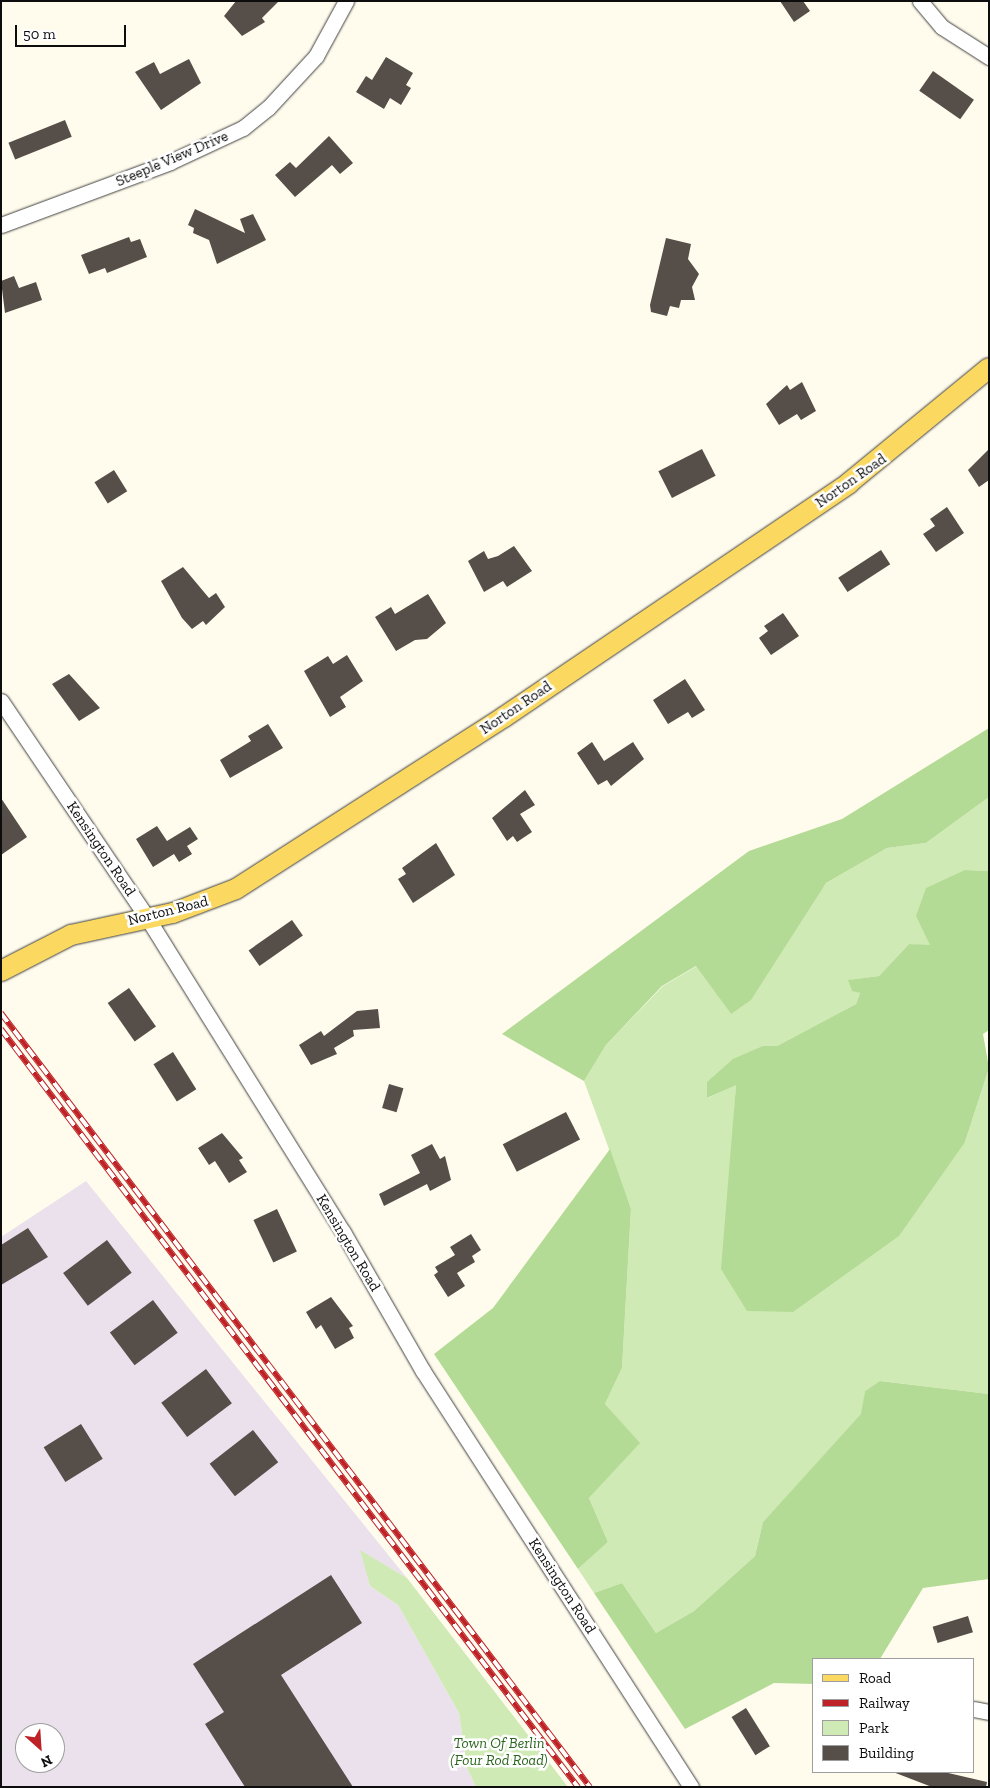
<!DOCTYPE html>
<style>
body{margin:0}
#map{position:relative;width:990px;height:1788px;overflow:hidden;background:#fffced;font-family:"Zilla Slab",serif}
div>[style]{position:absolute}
.industrial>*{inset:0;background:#ebe1ec}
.green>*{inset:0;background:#d0eab6}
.forest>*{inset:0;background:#b3db95}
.building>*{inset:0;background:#564e49;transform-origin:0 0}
.roads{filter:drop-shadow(0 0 1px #404040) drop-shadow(0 0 1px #404040)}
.minor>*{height:15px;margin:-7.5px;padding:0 7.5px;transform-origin:7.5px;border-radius:7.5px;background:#fff}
.major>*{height:20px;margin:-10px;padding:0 10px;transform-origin:10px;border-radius:10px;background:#fbd960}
.rail>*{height:5.5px;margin-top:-2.75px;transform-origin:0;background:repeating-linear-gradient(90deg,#fff 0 11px,#bf2226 0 22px);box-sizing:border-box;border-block:1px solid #bf2226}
span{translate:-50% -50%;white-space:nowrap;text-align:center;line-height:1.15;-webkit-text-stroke:5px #fff;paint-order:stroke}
.street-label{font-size:15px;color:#0d0d0d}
.park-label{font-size:15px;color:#2a661c;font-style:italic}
.frame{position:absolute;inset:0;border:2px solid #0d0d0d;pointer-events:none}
.legend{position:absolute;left:812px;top:1658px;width:162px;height:115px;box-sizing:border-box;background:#fff;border:1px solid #9e9e9e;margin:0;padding:6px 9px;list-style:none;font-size:15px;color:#0d0d0d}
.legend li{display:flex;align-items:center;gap:10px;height:25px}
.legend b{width:25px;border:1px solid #9e9e9e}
.north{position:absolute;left:15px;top:1723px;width:50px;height:50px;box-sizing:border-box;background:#fff;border:1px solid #9e9e9e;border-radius:50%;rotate:154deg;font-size:14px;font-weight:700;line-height:20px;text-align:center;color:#0d0d0d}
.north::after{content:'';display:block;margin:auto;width:18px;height:22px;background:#bf2226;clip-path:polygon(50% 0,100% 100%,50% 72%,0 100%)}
.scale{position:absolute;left:15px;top:25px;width:111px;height:22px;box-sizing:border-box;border:2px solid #0d0d0d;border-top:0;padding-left:6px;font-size:15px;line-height:18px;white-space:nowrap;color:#0d0d0d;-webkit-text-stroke:4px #fff;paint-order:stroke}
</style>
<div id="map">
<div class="industrial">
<i style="clip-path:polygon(evenodd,86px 1181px,407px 1578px,361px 1551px,370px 1586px,398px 1605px,459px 1713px,467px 1768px,476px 1787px,1px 1787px,1px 1237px,86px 1181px,25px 1733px,55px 1733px,55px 1763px,25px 1763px,25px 1733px)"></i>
</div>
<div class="green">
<i style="clip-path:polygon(989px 797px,989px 871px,965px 870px,930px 946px,909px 944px,879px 976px,849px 980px,852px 990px,860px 993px,856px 1004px,777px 1046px,763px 1046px,707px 1082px,708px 1098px,736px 1084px,731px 1161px,965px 1142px,989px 1068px,989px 1394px,881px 1381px,865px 1391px,862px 1414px,763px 1522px,755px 1556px,694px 1611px,656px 1633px,622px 1583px,594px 1593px,578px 1569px,608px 1542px,589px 1498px,639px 1443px,605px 1404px,622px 1368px,631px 1209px,584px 1081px,606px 1045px,663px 986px,697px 966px,731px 1014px,826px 883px,887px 848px,926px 843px)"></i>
<i style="clip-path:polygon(360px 1550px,407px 1578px,568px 1787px,476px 1787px,467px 1768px,459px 1713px,398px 1605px,370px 1586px)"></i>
</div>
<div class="forest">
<i style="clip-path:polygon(989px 728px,989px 797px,926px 843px,887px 848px,826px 883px,751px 1000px,731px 1014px,696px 966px,662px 986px,606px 1045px,584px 1081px,502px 1034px,749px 851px,842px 819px)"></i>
<i style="clip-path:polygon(965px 870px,989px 871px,989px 1030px,983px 1034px,989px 1068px,965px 1142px,899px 1236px,793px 1312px,747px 1311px,721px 1269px,736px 1085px,707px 1098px,707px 1082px,733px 1059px,763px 1046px,777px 1046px,856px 1004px,860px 993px,852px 991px,848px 980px,879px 976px,909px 944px,930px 945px,916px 916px,926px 888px)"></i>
<i style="clip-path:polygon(610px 1149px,631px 1209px,622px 1368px,605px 1404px,640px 1443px,589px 1498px,608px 1542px,578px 1569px,434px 1354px,493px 1308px)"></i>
<i style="clip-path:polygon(880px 1381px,989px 1394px,989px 1579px,923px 1588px,880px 1659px,814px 1659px,814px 1684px,774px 1683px,685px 1729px,594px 1593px,622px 1583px,656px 1633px,694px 1611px,755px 1556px,763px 1522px,861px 1414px,865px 1391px)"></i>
</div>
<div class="building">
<i style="clip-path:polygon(236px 1px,279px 1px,262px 18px,265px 22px,242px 36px,224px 16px)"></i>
<i style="clip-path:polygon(780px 1px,803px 1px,810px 11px,794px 22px)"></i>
<i style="clip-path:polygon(386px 57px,413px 73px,406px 85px,411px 88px,401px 105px,390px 98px,384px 109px,356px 92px,366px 76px,372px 80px)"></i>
<i style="clip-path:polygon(189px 59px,201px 83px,161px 110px,135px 72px,154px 62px,160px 74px)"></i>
<i style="left:933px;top:71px;width:50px;height:24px;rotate:35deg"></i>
<i style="left:65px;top:120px;width:18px;height:61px;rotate:68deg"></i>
<i style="clip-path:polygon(329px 136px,353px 163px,340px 174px,332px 165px,295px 197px,275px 175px,290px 162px,296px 168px)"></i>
<i style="clip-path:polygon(195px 209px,245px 233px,240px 219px,253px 214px,266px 240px,217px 264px,209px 240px,193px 233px,194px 228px,188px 225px)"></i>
<i style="clip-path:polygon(129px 237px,131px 242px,140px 239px,147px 257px,107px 273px,105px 268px,89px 274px,81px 255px)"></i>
<i style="clip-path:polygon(666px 238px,691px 244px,688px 259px,699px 274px,692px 287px,695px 300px,681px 300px,679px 308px,670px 306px,667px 316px,651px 312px,650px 305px)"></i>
<i style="clip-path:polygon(14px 276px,19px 288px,36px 282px,42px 300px,5px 313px,1px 281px)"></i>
<i style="clip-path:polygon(802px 382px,816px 411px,801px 420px,797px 414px,779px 425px,766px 404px,787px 385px,790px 390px)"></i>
<i style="left:702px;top:449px;width:30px;height:49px;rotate:63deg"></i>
<i style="clip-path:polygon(989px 449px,989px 480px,979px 487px,968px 470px)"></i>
<i style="left:114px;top:470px;width:25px;height:23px;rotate:58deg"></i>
<i style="clip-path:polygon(947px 507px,964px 533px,936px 552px,923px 534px,935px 526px,930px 519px)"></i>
<i style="clip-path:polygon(514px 546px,532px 571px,507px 587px,503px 581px,484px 592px,468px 561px,484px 551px,488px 559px,498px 556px)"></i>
<i style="left:881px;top:550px;width:17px;height:51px;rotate:57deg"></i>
<i style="clip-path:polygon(183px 567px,209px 598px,216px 593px,225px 607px,206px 625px,203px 621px,192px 629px,182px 618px,161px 581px)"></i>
<i style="clip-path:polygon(428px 594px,446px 623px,427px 639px,415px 640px,396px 651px,375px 617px,391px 607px,395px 614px)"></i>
<i style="clip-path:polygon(783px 613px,799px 636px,771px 655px,759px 638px,768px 631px,764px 626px)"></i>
<i style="clip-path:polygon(347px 655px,363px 681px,340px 697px,346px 707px,330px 717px,304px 671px,328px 656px,333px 664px)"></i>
<i style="clip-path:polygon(69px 674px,100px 708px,79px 721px,52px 684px)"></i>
<i style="clip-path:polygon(685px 679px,705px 710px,692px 718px,688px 712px,668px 724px,653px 700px)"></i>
<i style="clip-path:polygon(268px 724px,283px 748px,230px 778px,220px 760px,251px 741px,248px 736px)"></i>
<i style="clip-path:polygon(592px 742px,604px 761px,633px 742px,644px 759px,611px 786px,607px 780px,598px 785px,577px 753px)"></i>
<i style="clip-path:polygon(525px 790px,535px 805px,520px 814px,532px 832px,517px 842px,513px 836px,507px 841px,492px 818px)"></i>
<i style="clip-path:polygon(1px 798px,27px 837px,1px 855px)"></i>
<i style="clip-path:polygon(157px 826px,167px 841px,190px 827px,198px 839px,187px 846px,192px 854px,179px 862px,174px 854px,153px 867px,136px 839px)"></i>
<i style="clip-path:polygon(436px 843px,455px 875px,413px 903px,398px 879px,406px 874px,402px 868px)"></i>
<i style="left:292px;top:920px;width:19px;height:53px;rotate:55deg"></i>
<i style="left:129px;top:988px;width:47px;height:26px;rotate:55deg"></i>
<i style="clip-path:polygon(378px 1009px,380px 1028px,353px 1030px,354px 1036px,334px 1048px,337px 1054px,311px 1065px,299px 1045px,321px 1031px,324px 1036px,357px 1011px)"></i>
<i style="left:173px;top:1052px;width:44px;height:23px;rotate:58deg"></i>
<i style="left:389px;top:1084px;width:15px;height:25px;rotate:16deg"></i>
<i style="left:566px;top:1112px;width:31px;height:71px;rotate:63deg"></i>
<i style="clip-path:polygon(222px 1133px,243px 1158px,239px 1160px,247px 1172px,229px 1183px,215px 1161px,209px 1165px,198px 1148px)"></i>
<i style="clip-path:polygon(432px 1144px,440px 1159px,445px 1156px,451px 1180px,430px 1191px,427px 1184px,384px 1206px,379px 1194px,420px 1173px,411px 1155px)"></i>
<i style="left:277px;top:1209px;width:47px;height:26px;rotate:65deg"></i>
<i style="clip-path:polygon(28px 1228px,48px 1257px,1px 1285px,1px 1245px)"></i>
<i style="clip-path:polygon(471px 1234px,481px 1250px,472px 1256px,475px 1262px,457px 1273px,465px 1286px,448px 1297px,434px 1275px,438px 1272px,435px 1267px,455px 1255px,450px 1247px)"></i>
<i style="left:107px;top:1240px;width:41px;height:55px;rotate:53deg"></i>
<i style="clip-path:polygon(331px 1297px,353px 1326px,349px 1328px,354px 1338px,335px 1349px,321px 1325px,316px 1329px,306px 1312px)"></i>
<i style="left:153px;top:1300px;width:41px;height:54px;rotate:53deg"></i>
<i style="left:206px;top:1369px;width:43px;height:56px;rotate:53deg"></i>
<i style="left:81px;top:1424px;width:41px;height:44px;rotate:58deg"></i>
<i style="left:253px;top:1430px;width:41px;height:55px;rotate:52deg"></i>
<i style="clip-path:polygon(331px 1575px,362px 1623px,281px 1675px,353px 1787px,245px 1787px,205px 1724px,224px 1712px,193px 1664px)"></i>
<i style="left:968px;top:1616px;width:17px;height:37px;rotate:73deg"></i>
<i style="left:746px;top:1708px;width:45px;height:17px;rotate:58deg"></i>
<i style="clip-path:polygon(893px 1772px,944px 1772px,987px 1782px,986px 1787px,932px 1787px)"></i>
</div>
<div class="roads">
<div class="minor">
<i style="left:920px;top:1px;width:34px;rotate:50deg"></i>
<i style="left:942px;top:27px;width:56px;rotate:32.6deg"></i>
<i style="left:1px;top:225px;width:180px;rotate:-20.4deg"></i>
<i style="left:170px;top:162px;width:81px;rotate:-25deg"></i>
<i style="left:243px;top:128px;width:32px;rotate:-39deg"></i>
<i style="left:268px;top:108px;width:71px;rotate:-47.3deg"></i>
<i style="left:316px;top:56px;width:63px;rotate:-61.4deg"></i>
<i style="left:1px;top:701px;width:263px;rotate:56deg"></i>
<i style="left:148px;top:919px;width:369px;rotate:58.1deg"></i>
<i style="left:343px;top:1232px;width:160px;rotate:60.1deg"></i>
<i style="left:423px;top:1371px;width:495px;rotate:57.2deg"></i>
<i style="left:974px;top:1709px;width:15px;rotate:11deg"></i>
</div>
<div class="major">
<i style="left:1px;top:971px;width:79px;rotate:-27.2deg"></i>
<i style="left:71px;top:935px;width:104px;rotate:-12.2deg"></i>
<i style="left:173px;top:913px;width:67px;rotate:-20.9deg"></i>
<i style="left:236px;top:889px;width:318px;rotate:-32.7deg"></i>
<i style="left:504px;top:717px;width:417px;rotate:-34.1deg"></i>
<i style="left:849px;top:483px;width:181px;rotate:-39.4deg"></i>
</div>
</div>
<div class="rail">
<i style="left:1px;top:1013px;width:973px;rotate:52.73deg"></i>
<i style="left:1px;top:1029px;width:953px;rotate:52.72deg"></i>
</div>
<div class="street-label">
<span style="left:172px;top:159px;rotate:-23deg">Steeple View Drive</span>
<span style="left:851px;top:481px;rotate:-35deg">Norton Road</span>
<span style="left:516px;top:708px;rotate:-34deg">Norton Road</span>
<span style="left:101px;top:849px;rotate:56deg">Kensington Road</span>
<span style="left:168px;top:911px;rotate:-14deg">Norton Road</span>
<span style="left:348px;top:1243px;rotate:59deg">Kensington Road</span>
<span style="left:562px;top:1586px;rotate:57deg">Kensington Road</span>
</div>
<div class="park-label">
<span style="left:499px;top:1752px">Town Of Berlin<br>(Four Rod Road)</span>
</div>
<div class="frame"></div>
<ul class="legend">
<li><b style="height:6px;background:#fbd960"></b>Road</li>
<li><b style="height:6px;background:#bf2226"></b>Railway</li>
<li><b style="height:14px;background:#d0eab6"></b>Park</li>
<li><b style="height:14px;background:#564e49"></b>Building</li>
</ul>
<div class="north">N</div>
<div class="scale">50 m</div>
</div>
